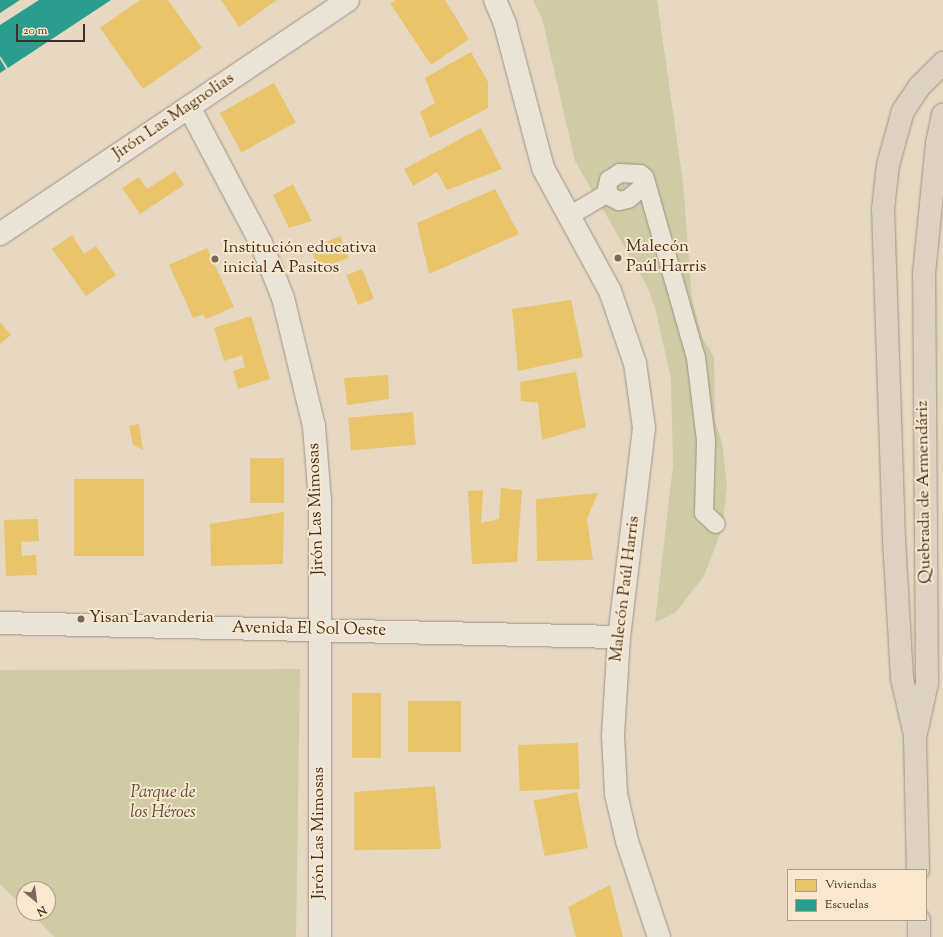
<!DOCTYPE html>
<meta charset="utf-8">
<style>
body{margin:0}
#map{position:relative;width:943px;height:937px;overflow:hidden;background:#e7d8c1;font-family:"Sorts Mill Goudy",serif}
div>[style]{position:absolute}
.green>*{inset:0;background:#cecba5}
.homes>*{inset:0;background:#e9c46a;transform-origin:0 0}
.schools>*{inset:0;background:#2a9d8f}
.roads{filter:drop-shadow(0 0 1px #9e9385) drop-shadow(0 0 1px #9e9385)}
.pedestrian>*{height:18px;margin:-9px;padding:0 9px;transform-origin:9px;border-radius:9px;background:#eae3d7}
.minor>*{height:22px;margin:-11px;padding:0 11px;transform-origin:11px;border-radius:11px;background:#eae3d7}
.trunk>*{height:22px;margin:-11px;padding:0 11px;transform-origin:11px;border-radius:11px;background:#ded3c2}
.dots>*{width:11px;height:11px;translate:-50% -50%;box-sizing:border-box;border:2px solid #f9e8cd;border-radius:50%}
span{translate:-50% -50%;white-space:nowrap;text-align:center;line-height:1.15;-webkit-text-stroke:4px #f9e8cd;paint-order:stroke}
.street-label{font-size:17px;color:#402d24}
.poi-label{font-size:17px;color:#402d24}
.left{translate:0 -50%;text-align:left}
.park-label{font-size:17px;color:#584b39;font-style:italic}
.legend{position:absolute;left:787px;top:869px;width:140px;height:52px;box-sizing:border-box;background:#f9e8cd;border:1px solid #af9d89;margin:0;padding:5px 7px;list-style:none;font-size:12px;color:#402d24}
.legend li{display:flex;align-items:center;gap:8px;height:20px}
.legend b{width:20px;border:1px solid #af9d89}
.north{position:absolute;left:16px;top:881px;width:40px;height:40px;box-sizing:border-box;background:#f9e8cd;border:1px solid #af9d89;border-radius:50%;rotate:151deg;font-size:11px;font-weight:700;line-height:16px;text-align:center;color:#402d24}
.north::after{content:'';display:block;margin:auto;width:14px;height:18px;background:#7a695b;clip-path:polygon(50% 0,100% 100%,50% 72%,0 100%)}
.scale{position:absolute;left:16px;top:24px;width:69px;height:18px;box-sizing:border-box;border:2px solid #402d24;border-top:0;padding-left:5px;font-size:12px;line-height:14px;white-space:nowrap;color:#402d24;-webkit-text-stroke:3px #f9e8cd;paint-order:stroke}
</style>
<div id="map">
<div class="green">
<i style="clip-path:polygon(533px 0,657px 0,683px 183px,692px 298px,702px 337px,714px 357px,715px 421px,722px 443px,727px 487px,722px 529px,704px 576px,675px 613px,655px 622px,673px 465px,671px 379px,655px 307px,646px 284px,575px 161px,542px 18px)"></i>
<i style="clip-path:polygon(300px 669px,296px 937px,55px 937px,30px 913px,48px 913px,48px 889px,24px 889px,24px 907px,0 884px,0 670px)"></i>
</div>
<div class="homes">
<i style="clip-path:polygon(140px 0,168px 0,202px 48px,143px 89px,100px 28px)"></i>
<i style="clip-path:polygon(221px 0,277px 0,239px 27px)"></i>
<i style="clip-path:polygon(396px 0,445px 0,469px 39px,431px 65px,390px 3px)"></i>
<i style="clip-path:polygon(471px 52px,488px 82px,488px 108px,430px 138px,420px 112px,435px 103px,425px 78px)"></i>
<i style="left:274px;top:83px;width:45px;height:62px;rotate:61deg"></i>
<i style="clip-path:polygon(481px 128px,502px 169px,447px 190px,437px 172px,413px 186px,404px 169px)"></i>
<i style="clip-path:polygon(175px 171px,184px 185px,140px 214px,122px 188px,139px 177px,147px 189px)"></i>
<i style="clip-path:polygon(293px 184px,312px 221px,289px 228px,273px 195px)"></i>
<i style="clip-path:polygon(495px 189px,519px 234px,429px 274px,417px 223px)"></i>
<i style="clip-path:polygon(72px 235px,84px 254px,96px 246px,116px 275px,86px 296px,52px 249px)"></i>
<i style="left:340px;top:236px;width:23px;height:32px;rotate:67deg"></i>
<i style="clip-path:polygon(207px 248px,234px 307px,206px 319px,203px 314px,193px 318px,169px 265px)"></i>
<i style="left:362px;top:269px;width:32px;height:17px;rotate:68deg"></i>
<i style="clip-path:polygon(571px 300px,583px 357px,518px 371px,512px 309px)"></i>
<i style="clip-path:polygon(251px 316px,270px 379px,238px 389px,233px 371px,245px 367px,242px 355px,224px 361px,214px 328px)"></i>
<i style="clip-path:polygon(0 322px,11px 335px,0 344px)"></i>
<i style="clip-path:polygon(576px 372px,586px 427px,542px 440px,538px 403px,521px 401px,520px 382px)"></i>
<i style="clip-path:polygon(388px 375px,389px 399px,347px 405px,344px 378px)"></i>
<i style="left:413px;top:412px;width:33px;height:65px;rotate:85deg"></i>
<i style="clip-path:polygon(139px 424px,143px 450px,133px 445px,129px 426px)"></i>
<i style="left:284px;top:458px;width:45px;height:34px;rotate:90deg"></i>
<i style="left:144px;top:479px;width:77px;height:70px;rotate:90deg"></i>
<i style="clip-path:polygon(501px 488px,522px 490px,517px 562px,472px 564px,468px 491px,483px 490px,481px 523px,499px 519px)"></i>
<i style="clip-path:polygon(598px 493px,587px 519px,593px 560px,537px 561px,536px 499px)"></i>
<i style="clip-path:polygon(284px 512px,283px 564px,211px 566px,210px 524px)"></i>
<i style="clip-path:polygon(38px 519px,39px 541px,21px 542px,22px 556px,36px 555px,37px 575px,6px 576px,4px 520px)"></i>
<i style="left:352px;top:693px;width:29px;height:65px"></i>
<i style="left:408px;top:701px;width:53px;height:51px"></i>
<i style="left:578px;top:743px;width:46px;height:60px;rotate:88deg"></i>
<i style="clip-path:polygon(435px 786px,441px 849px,354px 850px,354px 792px)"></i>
<i style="left:577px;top:792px;width:57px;height:44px;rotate:79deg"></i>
<i style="clip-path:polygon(610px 885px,623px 937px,576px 937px,568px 907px)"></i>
</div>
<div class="schools">
<i style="clip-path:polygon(0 0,20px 0,0 13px)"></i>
<i style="clip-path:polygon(39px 0,111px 0,8px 68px,0 56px,0 25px)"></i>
<i style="clip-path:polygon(0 59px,6px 69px,0 73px)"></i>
</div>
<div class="roads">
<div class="pedestrian">
<i style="left:620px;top:173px;width:20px;rotate:3deg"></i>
<i style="left:640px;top:174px;width:5px;rotate:37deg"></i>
<i style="left:644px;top:177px;width:7px;rotate:74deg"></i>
<i style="left:646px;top:184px;width:23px;rotate:140deg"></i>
<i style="left:628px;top:199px;width:9px;rotate:167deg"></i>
<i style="left:619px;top:201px;width:9px;rotate:-153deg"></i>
<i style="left:611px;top:197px;width:9px;rotate:-117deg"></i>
<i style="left:607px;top:189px;width:9px;rotate:-77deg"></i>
<i style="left:609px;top:180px;width:13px;rotate:-32deg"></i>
<i style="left:645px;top:179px;width:186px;rotate:74.1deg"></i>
<i style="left:696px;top:358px;width:84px;rotate:83.1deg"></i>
<i style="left:706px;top:441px;width:72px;rotate:91.6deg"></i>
<i style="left:704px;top:513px;width:16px;rotate:43deg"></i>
<i style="left:569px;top:216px;width:45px;rotate:-30.5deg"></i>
</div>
<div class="minor">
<i style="left:495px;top:0;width:26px;rotate:67deg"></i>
<i style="left:505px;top:24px;width:149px;rotate:75.2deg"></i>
<i style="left:543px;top:168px;width:140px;rotate:61.4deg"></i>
<i style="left:610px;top:291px;width:76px;rotate:70.9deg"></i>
<i style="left:635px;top:363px;width:66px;rotate:82.1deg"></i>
<i style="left:644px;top:428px;width:210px;rotate:96.8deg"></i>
<i style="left:619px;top:637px;width:99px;rotate:93.5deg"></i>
<i style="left:613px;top:736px;width:58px;rotate:87deg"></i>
<i style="left:616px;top:794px;width:48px;rotate:76.8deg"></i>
<i style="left:627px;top:841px;width:101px;rotate:71.6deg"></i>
<i style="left:189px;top:107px;width:154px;rotate:62.1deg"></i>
<i style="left:261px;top:243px;width:59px;rotate:68.2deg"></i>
<i style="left:283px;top:298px;width:132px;rotate:76.4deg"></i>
<i style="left:314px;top:426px;width:75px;rotate:85.4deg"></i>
<i style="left:320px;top:501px;width:436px;rotate:90deg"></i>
<i style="left:0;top:234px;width:419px;rotate:-33.9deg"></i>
<i style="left:0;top:623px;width:619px;rotate:1.3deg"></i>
</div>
<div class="trunk">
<i style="left:914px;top:731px;width:54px;rotate:-102.8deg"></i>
<i style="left:902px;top:678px;width:139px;rotate:-93.3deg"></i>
<i style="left:894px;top:539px;width:330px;rotate:-91.9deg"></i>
<i style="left:883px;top:209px;width:44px;rotate:-83.5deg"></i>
<i style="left:888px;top:165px;width:56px;rotate:-74.5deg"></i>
<i style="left:903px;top:111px;width:30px;rotate:-56deg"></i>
<i style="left:920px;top:86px;width:33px;rotate:-45deg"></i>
<i style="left:918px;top:870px;width:132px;rotate:-91.3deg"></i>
<i style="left:915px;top:738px;width:56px;rotate:-77.7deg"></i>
<i style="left:927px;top:683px;width:409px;rotate:-90.4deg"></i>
<i style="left:924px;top:274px;width:132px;rotate:-84.3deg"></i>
<i style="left:937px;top:143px;width:29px;rotate:-78deg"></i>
<i style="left:919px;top:920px;width:17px;rotate:90deg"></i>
</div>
</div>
<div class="dots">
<i style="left:618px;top:258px;background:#7a695b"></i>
<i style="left:215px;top:259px;background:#7a695b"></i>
<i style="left:81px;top:619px;background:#7a695b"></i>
</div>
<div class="street-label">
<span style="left:174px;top:117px;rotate:-34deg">Jirón Las Magnolias</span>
<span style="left:925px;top:492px;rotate:-91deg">Quebrada de Armendáriz</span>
<span style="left:317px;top:509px;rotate:-92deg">Jirón Las Mimosas</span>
<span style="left:626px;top:589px;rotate:-83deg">Malecón Paúl Harris</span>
<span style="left:309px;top:630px;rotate:1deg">Avenida El Sol Oeste</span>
<span style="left:320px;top:833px;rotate:-90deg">Jirón Las Mimosas</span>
</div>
<div class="poi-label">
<span class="left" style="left:626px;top:258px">Malecón<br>Paúl Harris</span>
<span class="left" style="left:223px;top:259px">Institución educativa<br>inicial A Pasitos</span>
<span class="left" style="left:89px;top:619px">Yisan Lavanderia</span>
</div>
<div class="park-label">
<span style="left:163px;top:804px">Parque de<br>los Héroes</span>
</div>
<ul class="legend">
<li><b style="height:11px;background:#e9c46a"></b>Viviendas</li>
<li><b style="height:11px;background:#2a9d8f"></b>Escuelas</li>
</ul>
<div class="north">N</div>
<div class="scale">20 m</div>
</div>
